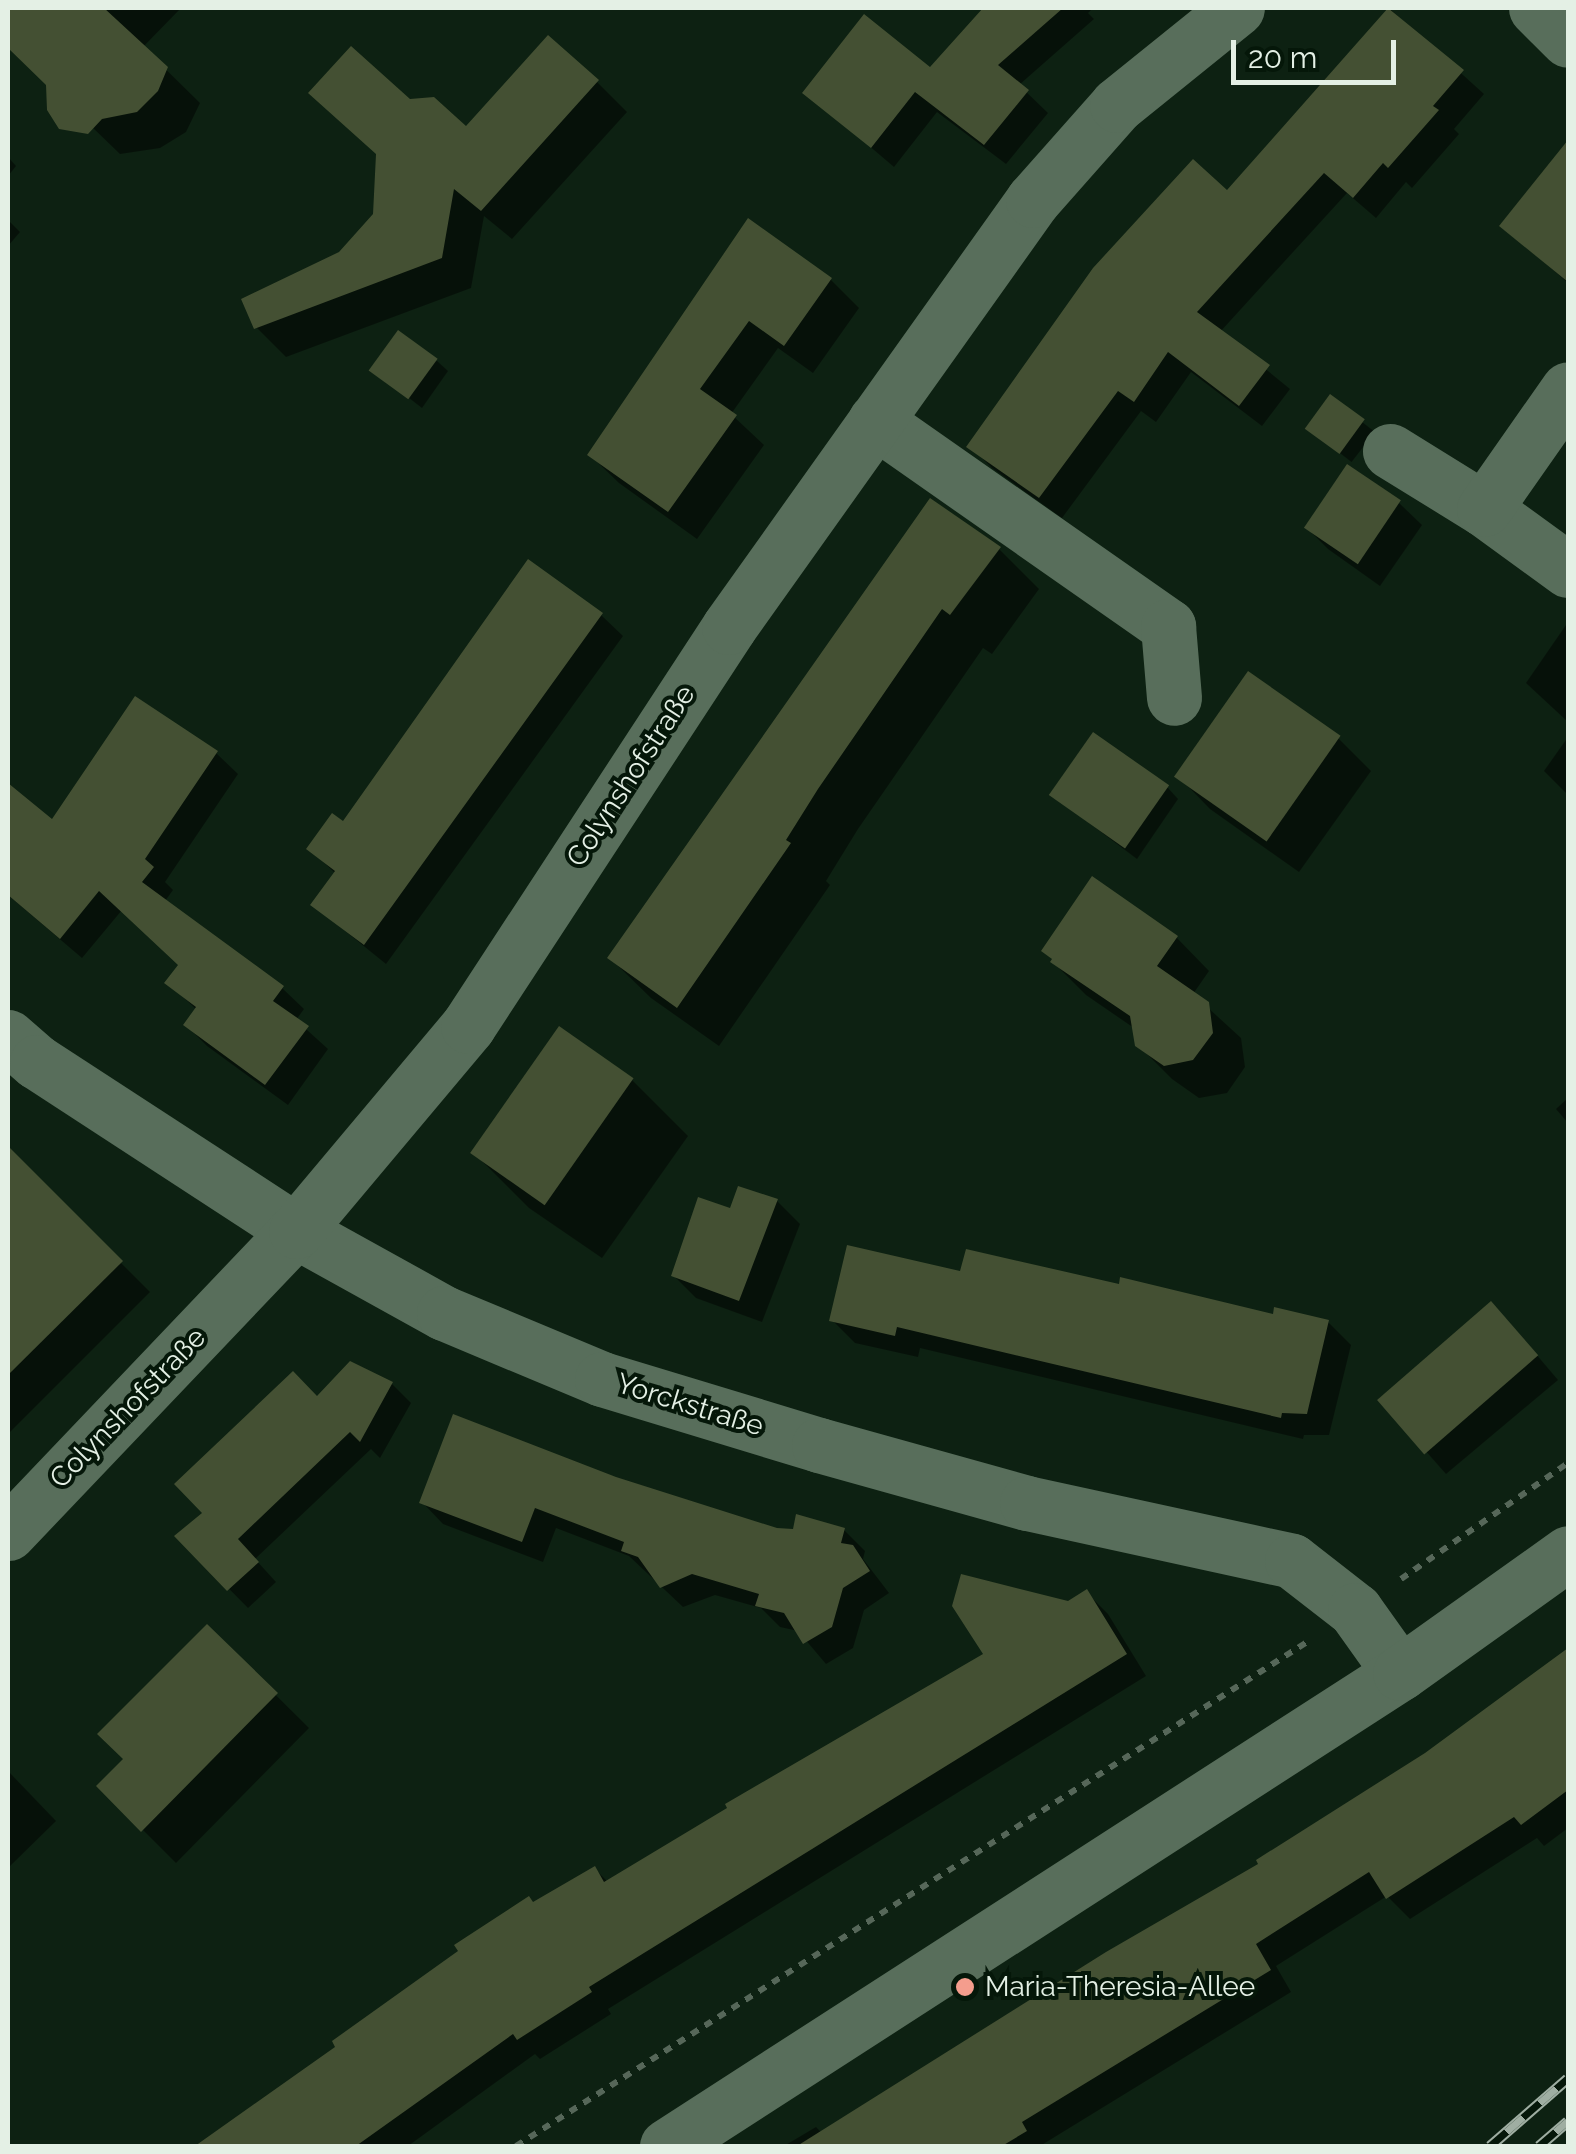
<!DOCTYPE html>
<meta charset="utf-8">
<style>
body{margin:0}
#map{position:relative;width:1576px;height:2154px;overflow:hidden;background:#0d2112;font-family:Raleway,sans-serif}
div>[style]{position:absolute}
.shadow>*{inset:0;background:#0007;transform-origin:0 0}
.building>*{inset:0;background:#445033;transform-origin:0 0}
.path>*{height:6px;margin-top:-3px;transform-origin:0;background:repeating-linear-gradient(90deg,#566759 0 8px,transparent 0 16px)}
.minor>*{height:55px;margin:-27.5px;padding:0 27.5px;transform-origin:27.5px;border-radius:27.5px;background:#586e5b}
.rail>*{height:11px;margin-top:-5.5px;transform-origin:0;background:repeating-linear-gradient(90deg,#051709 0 22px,#9faea2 0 44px);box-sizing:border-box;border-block:2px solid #9faea2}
.dots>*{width:28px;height:28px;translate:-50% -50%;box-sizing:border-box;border:5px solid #051709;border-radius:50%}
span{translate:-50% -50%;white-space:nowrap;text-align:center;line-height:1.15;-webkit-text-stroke:8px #051709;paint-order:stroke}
.street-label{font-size:28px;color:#e4f0e5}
.poi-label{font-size:28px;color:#e4f0e5}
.left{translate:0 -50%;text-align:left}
.frame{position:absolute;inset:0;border:10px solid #e4f0e5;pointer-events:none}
.scale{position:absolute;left:1231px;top:40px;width:165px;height:45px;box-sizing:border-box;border:5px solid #e4f0e5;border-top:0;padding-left:12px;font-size:30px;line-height:35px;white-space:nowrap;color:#e4f0e5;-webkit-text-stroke:8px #051709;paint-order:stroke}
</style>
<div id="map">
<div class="shadow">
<i style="clip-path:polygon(8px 8px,181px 8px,143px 47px,200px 103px,186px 132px,160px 148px,120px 154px,8px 46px)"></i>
<i style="clip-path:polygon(985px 8px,1093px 8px,1088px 13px,1094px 19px,1019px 85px,1048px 113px,1006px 164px,937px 112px,894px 167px,806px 92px,930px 71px)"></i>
<i style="clip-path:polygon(1390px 9px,1484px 94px,1454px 129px,1459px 134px,1412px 188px,1406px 182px,1376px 218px,1347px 193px,1220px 332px,1290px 389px,1262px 426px,1191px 372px,1156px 422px,1141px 411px,1062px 518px,992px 468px,970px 446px,1228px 193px)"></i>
<i style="clip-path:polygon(597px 82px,627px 112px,512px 239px,484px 216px,471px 288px,286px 357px,256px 327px,341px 254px,376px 215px,410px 102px,467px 130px)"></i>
<i style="clip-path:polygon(8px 157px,16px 166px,8px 176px)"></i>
<i style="clip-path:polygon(1549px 168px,1568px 184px,1568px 283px,1502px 225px)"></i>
<i style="clip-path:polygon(8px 220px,20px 232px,8px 246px)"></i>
<i style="clip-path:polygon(749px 221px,831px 280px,859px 308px,813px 373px,778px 348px,731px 414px,764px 445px,697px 539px,619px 483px,590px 455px)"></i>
<i style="clip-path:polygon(437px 361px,448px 371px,422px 408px,373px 370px)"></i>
<i style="left:1330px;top:397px;width:57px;height:38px;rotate:38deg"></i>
<i style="clip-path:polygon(1399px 503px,1422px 525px,1380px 586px,1328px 549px,1306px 527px)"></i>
<i style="clip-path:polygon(999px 549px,1039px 589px,992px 654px,983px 648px,858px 829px,826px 881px,830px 885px,719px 1046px,651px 998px,610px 958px)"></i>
<i style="clip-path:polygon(601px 615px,623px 636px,386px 964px,313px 905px,336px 874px,310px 849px)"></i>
<i style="clip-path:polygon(1566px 625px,1568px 627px,1568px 722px,1526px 683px)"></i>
<i style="clip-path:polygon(1568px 737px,1568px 795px,1544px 771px)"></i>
<i style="clip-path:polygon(1338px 738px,1371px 771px,1299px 872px,1210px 809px,1177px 775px)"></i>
<i style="clip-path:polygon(216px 753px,238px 774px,165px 882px,173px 890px,165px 901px,282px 988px,304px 1009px,296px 1020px,328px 1049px,288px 1105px,207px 1046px,186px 1025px,197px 1010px,168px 983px,181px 965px,122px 910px,82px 958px,8px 895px,8px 794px,12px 790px,52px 823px)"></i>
<i style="clip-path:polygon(1168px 788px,1178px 799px,1137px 859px,1052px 795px)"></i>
<i style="clip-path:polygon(1176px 937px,1209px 971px,1193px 994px,1241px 1038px,1245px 1067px,1227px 1093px,1199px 1098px,1172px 1079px,1138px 1045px,1134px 1028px,1086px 995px,1053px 962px)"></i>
<i style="clip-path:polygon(632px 1080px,688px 1136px,602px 1258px,529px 1208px,474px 1153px)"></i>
<i style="clip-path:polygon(1568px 1098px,1568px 1123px,1556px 1109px)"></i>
<i style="clip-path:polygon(24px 1166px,150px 1292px,8px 1434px,8px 1229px,19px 1218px,8px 1206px,8px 1182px)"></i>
<i style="clip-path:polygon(777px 1201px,800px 1224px,762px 1322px,696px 1298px,674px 1276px,732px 1211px)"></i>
<i style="clip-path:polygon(962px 1274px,1121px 1287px,1275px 1317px,1328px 1322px,1351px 1345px,1329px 1435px,1304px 1435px,1303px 1439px,920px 1348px,918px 1357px,855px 1343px,832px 1320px)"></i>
<i style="clip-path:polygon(1513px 1327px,1558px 1380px,1446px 1474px,1379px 1398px)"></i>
<i style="clip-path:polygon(392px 1384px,411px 1403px,380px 1458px,371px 1449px,255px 1559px,276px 1582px,248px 1608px,177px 1536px,206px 1514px,317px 1399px)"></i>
<i style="clip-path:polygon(616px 1479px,777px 1530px,844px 1530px,865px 1551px,863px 1559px,889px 1593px,864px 1610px,853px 1648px,826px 1664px,798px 1631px,780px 1627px,761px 1608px,715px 1595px,683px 1607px,629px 1556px,556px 1528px,543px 1562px,443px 1524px,422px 1502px)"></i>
<i style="clip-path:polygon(1086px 1592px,1108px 1614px,1146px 1676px,608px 2009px,611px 2014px,540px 2059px,535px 2054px,408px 2146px,200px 2146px,534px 1905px,595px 1869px,608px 1882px)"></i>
<i style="clip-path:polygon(207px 1627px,309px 1728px,176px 1863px,99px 1786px,126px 1759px)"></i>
<i style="clip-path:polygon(1568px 1652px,1568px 1828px,1544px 1846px,1537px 1838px,1410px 1919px,1387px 1896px,1276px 1966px,1291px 1992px,1040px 2146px,784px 2146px,816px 2127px,822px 2133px,1262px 1865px,1507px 1700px)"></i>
<i style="clip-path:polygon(8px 1771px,56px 1821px,8px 1868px)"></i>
</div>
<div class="building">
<i style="clip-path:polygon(8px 8px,104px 8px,168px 67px,158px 91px,137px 112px,102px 119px,88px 134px,59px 129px,47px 110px,46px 85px,8px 48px)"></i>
<i style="clip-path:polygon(983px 8px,1063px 8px,998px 65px,1029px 90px,984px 145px,915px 92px,871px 148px,802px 93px,864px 14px,930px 67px)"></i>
<i style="clip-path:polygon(1388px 8px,1464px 70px,1433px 106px,1439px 110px,1388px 168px,1383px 163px,1353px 198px,1324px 173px,1197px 312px,1270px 365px,1239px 406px,1168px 352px,1134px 402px,1118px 391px,1039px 498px,966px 447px,1093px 268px,1193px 159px,1227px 190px)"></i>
<i style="clip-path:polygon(548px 35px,599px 80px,481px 211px,454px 189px,442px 258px,254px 329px,241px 299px,339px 252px,373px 214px,376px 154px,308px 93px,351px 46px,410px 99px,434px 97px,466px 126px)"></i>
<i style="clip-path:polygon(1568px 140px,1568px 282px,1499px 226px)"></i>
<i style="clip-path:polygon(748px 218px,832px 278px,784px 346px,749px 321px,700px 389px,737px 415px,668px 512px,587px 455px)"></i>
<i style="left:398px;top:330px;width:49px;height:50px;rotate:36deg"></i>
<i style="left:1330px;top:394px;width:43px;height:43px;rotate:36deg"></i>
<i style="left:1347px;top:464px;width:65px;height:77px;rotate:34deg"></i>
<i style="clip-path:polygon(930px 498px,1001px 547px,950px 615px,942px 609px,818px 789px,786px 840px,791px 843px,677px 1008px,607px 958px)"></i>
<i style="clip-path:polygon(528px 559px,603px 613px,364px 945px,310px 905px,335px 871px,306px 849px,332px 813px,343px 821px)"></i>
<i style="left:1248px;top:671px;width:113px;height:129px;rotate:35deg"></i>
<i style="clip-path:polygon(135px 696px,218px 751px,145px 859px,154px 867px,142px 882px,284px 986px,273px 1001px,309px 1026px,265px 1085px,183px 1025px,196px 1007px,164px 983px,178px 965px,99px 891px,60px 939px,8px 895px,8px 783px,52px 819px)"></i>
<i style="left:1093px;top:732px;width:93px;height:77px;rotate:35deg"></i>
<i style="clip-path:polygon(1092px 876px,1178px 936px,1157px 966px,1209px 1002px,1213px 1033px,1193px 1060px,1164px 1066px,1135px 1046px,1130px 1016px,1050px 962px,1052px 959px,1041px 951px)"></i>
<i style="left:559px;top:1026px;width:91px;height:155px;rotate:35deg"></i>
<i style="clip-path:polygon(8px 1146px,123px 1261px,8px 1375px)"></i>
<i style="clip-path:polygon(738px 1186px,778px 1199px,739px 1301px,671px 1276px,698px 1197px,730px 1208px)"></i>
<i style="clip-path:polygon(847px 1245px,960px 1271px,966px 1249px,1119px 1284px,1120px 1277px,1273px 1314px,1274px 1307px,1329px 1320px,1307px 1414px,1282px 1413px,1281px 1418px,897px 1327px,895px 1336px,829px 1321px)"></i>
<i style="left:1491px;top:1301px;width:72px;height:151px;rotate:49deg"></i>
<i style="clip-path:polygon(350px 1361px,393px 1382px,360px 1442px,350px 1432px,238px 1539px,259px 1562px,227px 1591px,174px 1536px,202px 1513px,174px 1484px,293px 1371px,317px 1396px)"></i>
<i style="clip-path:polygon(453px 1414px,616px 1477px,777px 1528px,793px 1529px,796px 1514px,845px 1528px,841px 1543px,853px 1545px,870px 1571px,843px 1588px,832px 1627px,803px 1644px,784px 1613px,755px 1606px,759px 1594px,692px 1574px,660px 1588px,638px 1557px,621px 1551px,624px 1542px,535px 1508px,522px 1542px,419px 1503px)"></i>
<i style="clip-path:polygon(961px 1574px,1068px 1601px,1087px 1589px,1127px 1654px,589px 1987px,592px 1992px,517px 2040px,513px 2034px,356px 2146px,195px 2146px,335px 2047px,332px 2041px,458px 1951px,454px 1945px,529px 1896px,533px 1902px,595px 1866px,604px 1882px,727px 1808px,725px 1804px,983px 1654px,952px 1606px)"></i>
<i style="clip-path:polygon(207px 1624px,278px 1693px,141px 1832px,96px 1786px,123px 1759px,97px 1734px)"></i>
<i style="clip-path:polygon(1568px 1648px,1568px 1790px,1521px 1825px,1514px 1817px,1386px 1899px,1369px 1872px,1256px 1944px,1271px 1970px,1022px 2122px,1027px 2131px,1002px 2146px,797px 2146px,1106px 1952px,1258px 1864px,1256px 1860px,1425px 1753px)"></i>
</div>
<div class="path">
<i style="left:1401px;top:1579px;width:203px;rotate:-34.8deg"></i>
<i style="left:516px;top:2146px;width:938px;rotate:-32.5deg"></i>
</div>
<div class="minor">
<i style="left:1536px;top:8px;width:45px;rotate:45deg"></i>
<i style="left:875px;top:421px;width:358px;rotate:35deg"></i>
<i style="left:1168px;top:626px;width:72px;rotate:85.2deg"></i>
<i style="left:1390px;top:451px;width:110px;rotate:31.7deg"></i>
<i style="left:1484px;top:509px;width:104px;rotate:36deg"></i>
<i style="left:1484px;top:509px;width:146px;rotate:-55deg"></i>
<i style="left:8px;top:1037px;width:38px;rotate:41deg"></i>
<i style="left:37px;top:1062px;width:309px;rotate:33.1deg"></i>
<i style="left:296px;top:1231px;width:169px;rotate:29deg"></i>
<i style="left:444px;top:1313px;width:171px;rotate:22.7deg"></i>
<i style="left:602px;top:1379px;width:227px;rotate:16.9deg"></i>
<i style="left:819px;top:1445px;width:216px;rotate:15.6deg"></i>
<i style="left:1027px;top:1503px;width:271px;rotate:12.3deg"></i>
<i style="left:1292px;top:1561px;width:80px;rotate:37.9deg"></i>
<i style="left:1355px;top:1610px;width:77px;rotate:54.5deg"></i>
<i style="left:8px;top:1533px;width:417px;rotate:-46.4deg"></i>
<i style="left:296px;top:1231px;width:268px;rotate:-50deg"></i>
<i style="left:468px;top:1026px;width:477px;rotate:-56.8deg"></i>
<i style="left:729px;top:627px;width:524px;rotate:-54.55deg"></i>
<i style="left:1033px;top:200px;width:127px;rotate:-48.5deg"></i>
<i style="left:1117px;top:105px;width:154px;rotate:-38.9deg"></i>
<i style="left:667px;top:2146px;width:872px;rotate:-32.83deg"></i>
<i style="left:1400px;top:1673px;width:206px;rotate:-35.5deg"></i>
</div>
<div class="rail">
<i style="left:1490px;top:2146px;width:103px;rotate:-41.1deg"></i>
<i style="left:1539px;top:2146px;width:38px;rotate:-41deg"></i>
</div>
<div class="dots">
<i style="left:965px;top:1987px;background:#f49d8d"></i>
</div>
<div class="street-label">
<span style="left:631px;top:776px;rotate:-57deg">Colynshofstraße</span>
<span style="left:690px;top:1405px;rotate:17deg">Yorckstraße</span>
<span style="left:128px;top:1408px;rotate:-46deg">Colynshofstraße</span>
</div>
<div class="poi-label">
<span class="left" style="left:985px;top:1987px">Maria-Theresia-Allee</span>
</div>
<div class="frame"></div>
<div class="scale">20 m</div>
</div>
